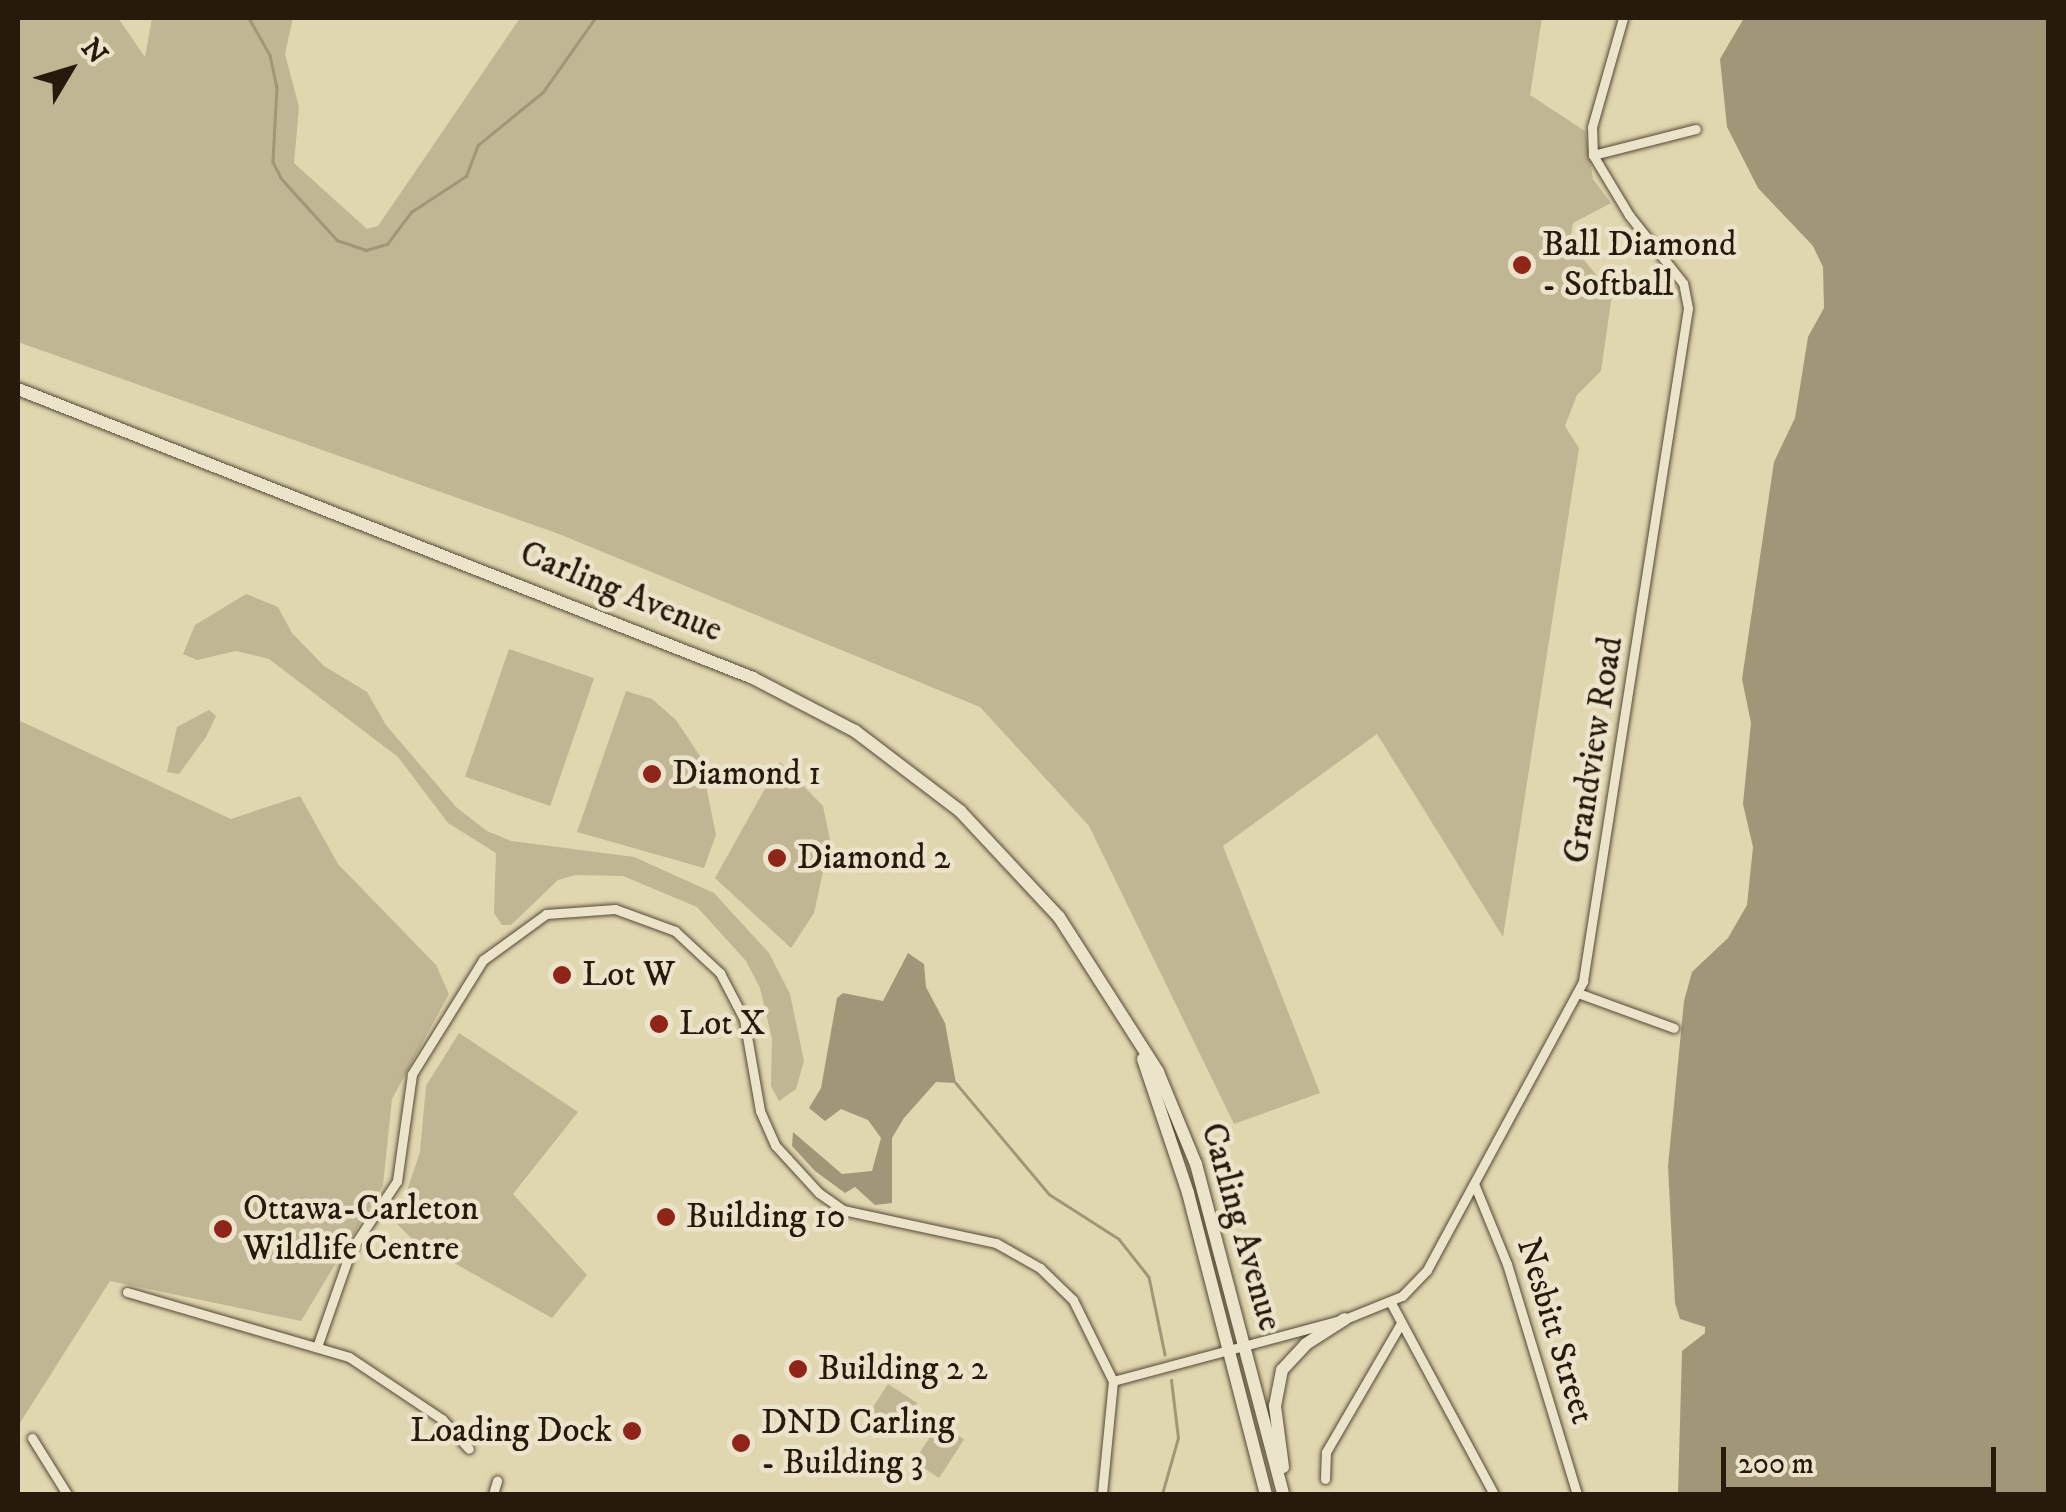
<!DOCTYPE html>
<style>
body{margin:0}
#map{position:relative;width:2066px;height:1512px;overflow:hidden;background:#e0d6af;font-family:"IM FELL DW Pica",serif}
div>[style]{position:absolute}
.green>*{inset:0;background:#c1b693;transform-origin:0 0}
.water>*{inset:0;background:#a19678}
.stream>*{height:2.5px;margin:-1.25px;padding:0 1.25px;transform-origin:1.25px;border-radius:1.25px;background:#a19678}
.roads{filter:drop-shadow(0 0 2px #554936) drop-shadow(0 0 2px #554936)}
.minor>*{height:9px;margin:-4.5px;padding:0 4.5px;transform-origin:4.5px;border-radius:4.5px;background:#ebe4cb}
.secondary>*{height:12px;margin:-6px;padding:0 6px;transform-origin:6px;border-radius:6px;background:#ebe4cb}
.dots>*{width:28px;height:28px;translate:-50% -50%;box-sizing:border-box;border:5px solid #ebe4cb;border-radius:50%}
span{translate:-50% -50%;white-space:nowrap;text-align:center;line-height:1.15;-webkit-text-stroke:9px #ebe4cb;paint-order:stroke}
.poi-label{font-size:35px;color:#271a0d}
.left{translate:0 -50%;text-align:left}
.right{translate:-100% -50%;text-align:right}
.street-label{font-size:35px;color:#271a0d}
.frame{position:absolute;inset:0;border:20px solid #271a0d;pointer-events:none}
.north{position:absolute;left:20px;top:20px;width:100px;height:100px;-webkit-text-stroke:8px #ebe4cb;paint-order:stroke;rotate:52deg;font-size:28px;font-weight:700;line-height:40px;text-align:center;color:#271a0d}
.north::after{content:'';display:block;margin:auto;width:35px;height:45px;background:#271a0d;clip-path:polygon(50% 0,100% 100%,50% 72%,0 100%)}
.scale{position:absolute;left:1721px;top:1447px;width:275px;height:45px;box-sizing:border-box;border:5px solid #271a0d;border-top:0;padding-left:12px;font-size:30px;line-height:35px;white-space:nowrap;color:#271a0d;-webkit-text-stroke:8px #ebe4cb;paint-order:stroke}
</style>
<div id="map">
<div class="green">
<i style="clip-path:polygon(18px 18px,118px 18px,145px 57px,152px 18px,293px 18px,285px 54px,299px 107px,294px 163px,367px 229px,378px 226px,520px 18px,1542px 18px,1530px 95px,1585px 131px,1593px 179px,1611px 203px,1573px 223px,1570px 242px,1612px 295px,1601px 371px,1577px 395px,1565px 426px,1579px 448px,1503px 937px,1377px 734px,1223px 846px,1320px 1093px,1234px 1124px,1089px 826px,980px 707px,559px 534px,18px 342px)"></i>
<i style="clip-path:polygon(246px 594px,278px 607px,292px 633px,324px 666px,367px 692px,386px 725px,456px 807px,487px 831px,511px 841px,634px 857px,714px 893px,769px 953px,790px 994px,804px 1061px,796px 1089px,779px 1101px,771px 1086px,772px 1039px,760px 988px,746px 961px,697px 907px,623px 876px,575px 875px,558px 880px,511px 925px,502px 925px,494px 913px,496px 853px,448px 823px,398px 757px,269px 659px,236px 651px,197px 660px,183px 654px,195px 625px)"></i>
<i style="left:509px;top:649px;width:90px;height:135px;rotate:19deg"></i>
<i style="clip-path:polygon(626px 691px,652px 699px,676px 720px,700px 756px,716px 835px,704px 868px,577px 832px)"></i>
<i style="clip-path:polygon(209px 710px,216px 716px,206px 737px,179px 774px,167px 772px,177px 727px)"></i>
<i style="clip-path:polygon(18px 720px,231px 819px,300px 796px,338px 864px,436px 965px,449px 994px,392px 1099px,383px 1185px,301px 1321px,110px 1281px,18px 1426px)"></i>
<i style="clip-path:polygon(780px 762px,823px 806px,830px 840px,814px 913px,791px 948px,715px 878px)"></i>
<i style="clip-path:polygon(459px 1033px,578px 1112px,513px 1194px,587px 1275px,552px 1318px,413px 1240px,396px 1223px,420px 1152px,426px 1086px)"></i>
<i style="left:888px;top:1384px;width:35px;height:34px;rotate:33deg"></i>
<i style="left:939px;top:1423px;width:30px;height:46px;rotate:33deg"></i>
</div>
<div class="water">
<i style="clip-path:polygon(1744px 18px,2048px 18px,2048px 1494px,1678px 1494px,1682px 1351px,1705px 1333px,1705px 1327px,1680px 1319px,1675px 1303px,1668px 1166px,1684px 1001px,1692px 972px,1728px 938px,1747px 905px,1753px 847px,1743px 804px,1751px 723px,1742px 679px,1774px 462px,1795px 418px,1808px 337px,1824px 308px,1823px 267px,1813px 246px,1758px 188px,1727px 127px,1720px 59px)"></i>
<i style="clip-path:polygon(908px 953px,924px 964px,926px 987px,945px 1023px,956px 1083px,936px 1082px,904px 1118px,892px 1138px,892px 1203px,875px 1205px,855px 1187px,845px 1193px,815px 1171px,792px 1146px,793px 1132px,842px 1174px,872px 1171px,881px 1138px,868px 1120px,841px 1109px,825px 1121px,809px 1108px,821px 1088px,837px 998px,843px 993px,883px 1001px)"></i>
</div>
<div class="stream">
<i style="left:249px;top:18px;width:43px;rotate:60.4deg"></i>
<i style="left:270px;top:55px;width:33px;rotate:78deg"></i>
<i style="left:277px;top:87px;width:75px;rotate:93.1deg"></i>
<i style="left:273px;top:162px;width:18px;rotate:63deg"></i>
<i style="left:281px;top:178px;width:84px;rotate:47.9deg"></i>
<i style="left:337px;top:240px;width:31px;rotate:19deg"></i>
<i style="left:366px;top:250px;width:22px;rotate:-16deg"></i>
<i style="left:387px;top:244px;width:40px;rotate:-53deg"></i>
<i style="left:411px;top:212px;width:66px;rotate:-33.2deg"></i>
<i style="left:466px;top:176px;width:33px;rotate:-69deg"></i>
<i style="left:478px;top:145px;width:84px;rotate:-39.2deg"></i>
<i style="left:543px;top:92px;width:90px;rotate:-54.9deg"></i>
<i style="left:956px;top:1083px;width:145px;rotate:50deg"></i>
<i style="left:1049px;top:1194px;width:83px;rotate:32.7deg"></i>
<i style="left:1119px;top:1239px;width:48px;rotate:51.7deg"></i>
<i style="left:1149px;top:1277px;width:79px;rotate:78.3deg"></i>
<i style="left:1162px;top:1494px;width:58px;rotate:-74.1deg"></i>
<i style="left:1178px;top:1438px;width:58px;rotate:-96.9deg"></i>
</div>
<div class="roads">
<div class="minor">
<i style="left:1593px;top:155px;width:106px;rotate:-14.2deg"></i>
<i style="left:1578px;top:993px;width:102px;rotate:20deg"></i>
<i style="left:1475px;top:1186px;width:84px;rotate:67.7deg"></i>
<i style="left:1507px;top:1264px;width:240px;rotate:73.1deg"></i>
<i style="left:127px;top:1292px;width:231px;rotate:16.3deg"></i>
<i style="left:349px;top:1357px;width:112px;rotate:33.7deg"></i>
<i style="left:442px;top:1419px;width:40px;rotate:48deg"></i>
<i style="left:1391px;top:1303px;width:217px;rotate:61.7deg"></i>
<i style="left:318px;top:1344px;width:100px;rotate:-70.7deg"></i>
<i style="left:351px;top:1250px;width:83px;rotate:-56.3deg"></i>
<i style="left:397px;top:1181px;width:108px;rotate:-82deg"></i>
<i style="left:412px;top:1074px;width:134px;rotate:-58.1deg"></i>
<i style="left:483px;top:960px;width:78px;rotate:-36.1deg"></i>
<i style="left:546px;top:914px;width:69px;rotate:-4.1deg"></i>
<i style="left:615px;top:909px;width:64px;rotate:20.1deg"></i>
<i style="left:675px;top:931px;width:62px;rotate:43deg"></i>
<i style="left:720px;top:973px;width:52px;rotate:62.4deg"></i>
<i style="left:744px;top:1019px;width:93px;rotate:80.1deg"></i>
<i style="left:760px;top:1111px;width:37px;rotate:66deg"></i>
<i style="left:775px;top:1145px;width:65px;rotate:47.5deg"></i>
<i style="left:819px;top:1193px;width:29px;rotate:35deg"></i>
<i style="left:843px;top:1210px;width:157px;rotate:12.2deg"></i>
<i style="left:996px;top:1243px;width:51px;rotate:29.6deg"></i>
<i style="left:1040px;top:1268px;width:46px;rotate:44.1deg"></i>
<i style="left:1073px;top:1300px;width:90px;rotate:63.7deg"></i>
<i style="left:1113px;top:1381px;width:114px;rotate:95.6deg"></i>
<i style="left:1113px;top:1381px;width:240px;rotate:-15deg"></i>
<i style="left:1345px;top:1319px;width:61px;rotate:-22deg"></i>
<i style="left:1402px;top:1296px;width:36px;rotate:-46deg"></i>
<i style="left:1427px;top:1270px;width:328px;rotate:-61.6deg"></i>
<i style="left:1583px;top:981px;width:681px;rotate:-81.13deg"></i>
<i style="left:1688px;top:308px;width:25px;rotate:-101deg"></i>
<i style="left:1683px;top:283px;width:87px;rotate:-128.5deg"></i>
<i style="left:1629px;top:215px;width:70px;rotate:-121deg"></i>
<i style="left:1593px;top:155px;width:28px;rotate:-92deg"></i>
<i style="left:1592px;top:127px;width:113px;rotate:-74.1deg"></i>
<i style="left:32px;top:1438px;width:66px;rotate:58deg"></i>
<i style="left:1325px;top:1479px;width:27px;rotate:-88deg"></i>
<i style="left:1326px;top:1452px;width:149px;rotate:-59.8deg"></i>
<i style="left:493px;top:1494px;width:14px;rotate:-73deg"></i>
</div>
<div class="secondary">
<i style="left:18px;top:389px;width:790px;rotate:21.46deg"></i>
<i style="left:753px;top:678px;width:115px;rotate:27.5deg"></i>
<i style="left:855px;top:731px;width:132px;rotate:37.3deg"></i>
<i style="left:960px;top:811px;width:145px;rotate:47deg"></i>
<i style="left:1059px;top:917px;width:184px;rotate:57.4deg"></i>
<i style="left:1158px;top:1072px;width:100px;rotate:67.6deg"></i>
<i style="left:1196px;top:1164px;width:341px;rotate:75.2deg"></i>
<i style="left:1143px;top:1059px;width:141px;rotate:71.4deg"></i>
<i style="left:1188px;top:1193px;width:311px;rotate:75.5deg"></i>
<i style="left:1283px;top:1467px;width:62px;rotate:-97.5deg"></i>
<i style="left:1275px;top:1406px;width:37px;rotate:-79deg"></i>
<i style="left:1282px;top:1370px;width:35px;rotate:-47deg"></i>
<i style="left:1306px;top:1344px;width:46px;rotate:-32.7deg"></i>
</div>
</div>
<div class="dots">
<i style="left:1522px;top:265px;background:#8f2418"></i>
<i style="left:652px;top:774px;background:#8f2418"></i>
<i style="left:777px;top:858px;background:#8f2418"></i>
<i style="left:562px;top:975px;background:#8f2418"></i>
<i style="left:659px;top:1024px;background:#8f2418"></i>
<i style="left:666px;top:1217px;background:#8f2418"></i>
<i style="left:223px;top:1229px;background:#8f2418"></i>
<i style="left:798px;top:1369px;background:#8f2418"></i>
<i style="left:632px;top:1431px;background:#8f2418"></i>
<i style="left:741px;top:1443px;background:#8f2418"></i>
</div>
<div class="poi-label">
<span class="left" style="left:1542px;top:265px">Ball Diamond<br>- Softball</span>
<span class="left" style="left:672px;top:774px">Diamond 1</span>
<span class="left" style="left:797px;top:858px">Diamond 2</span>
<span class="left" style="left:582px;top:975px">Lot W</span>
<span class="left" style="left:679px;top:1024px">Lot X</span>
<span class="left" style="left:243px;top:1229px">Ottawa-Carleton<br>Wildlife Centre</span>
<span class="left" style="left:686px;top:1217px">Building 10</span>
<span class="left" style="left:818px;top:1369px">Building 2 2</span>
<span class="left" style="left:761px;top:1443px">DND Carling<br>- Building 3</span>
<span class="right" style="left:612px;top:1431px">Loading Dock</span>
</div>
<div class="street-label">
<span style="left:621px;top:592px;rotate:22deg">Carling Avenue</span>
<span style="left:1594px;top:750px;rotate:-81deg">Grandview Road</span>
<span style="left:1241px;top:1227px;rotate:74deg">Carling Avenue</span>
<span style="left:1555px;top:1331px;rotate:73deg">Nesbitt Street</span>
</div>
<div class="frame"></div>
<div class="north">N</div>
<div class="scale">200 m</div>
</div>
